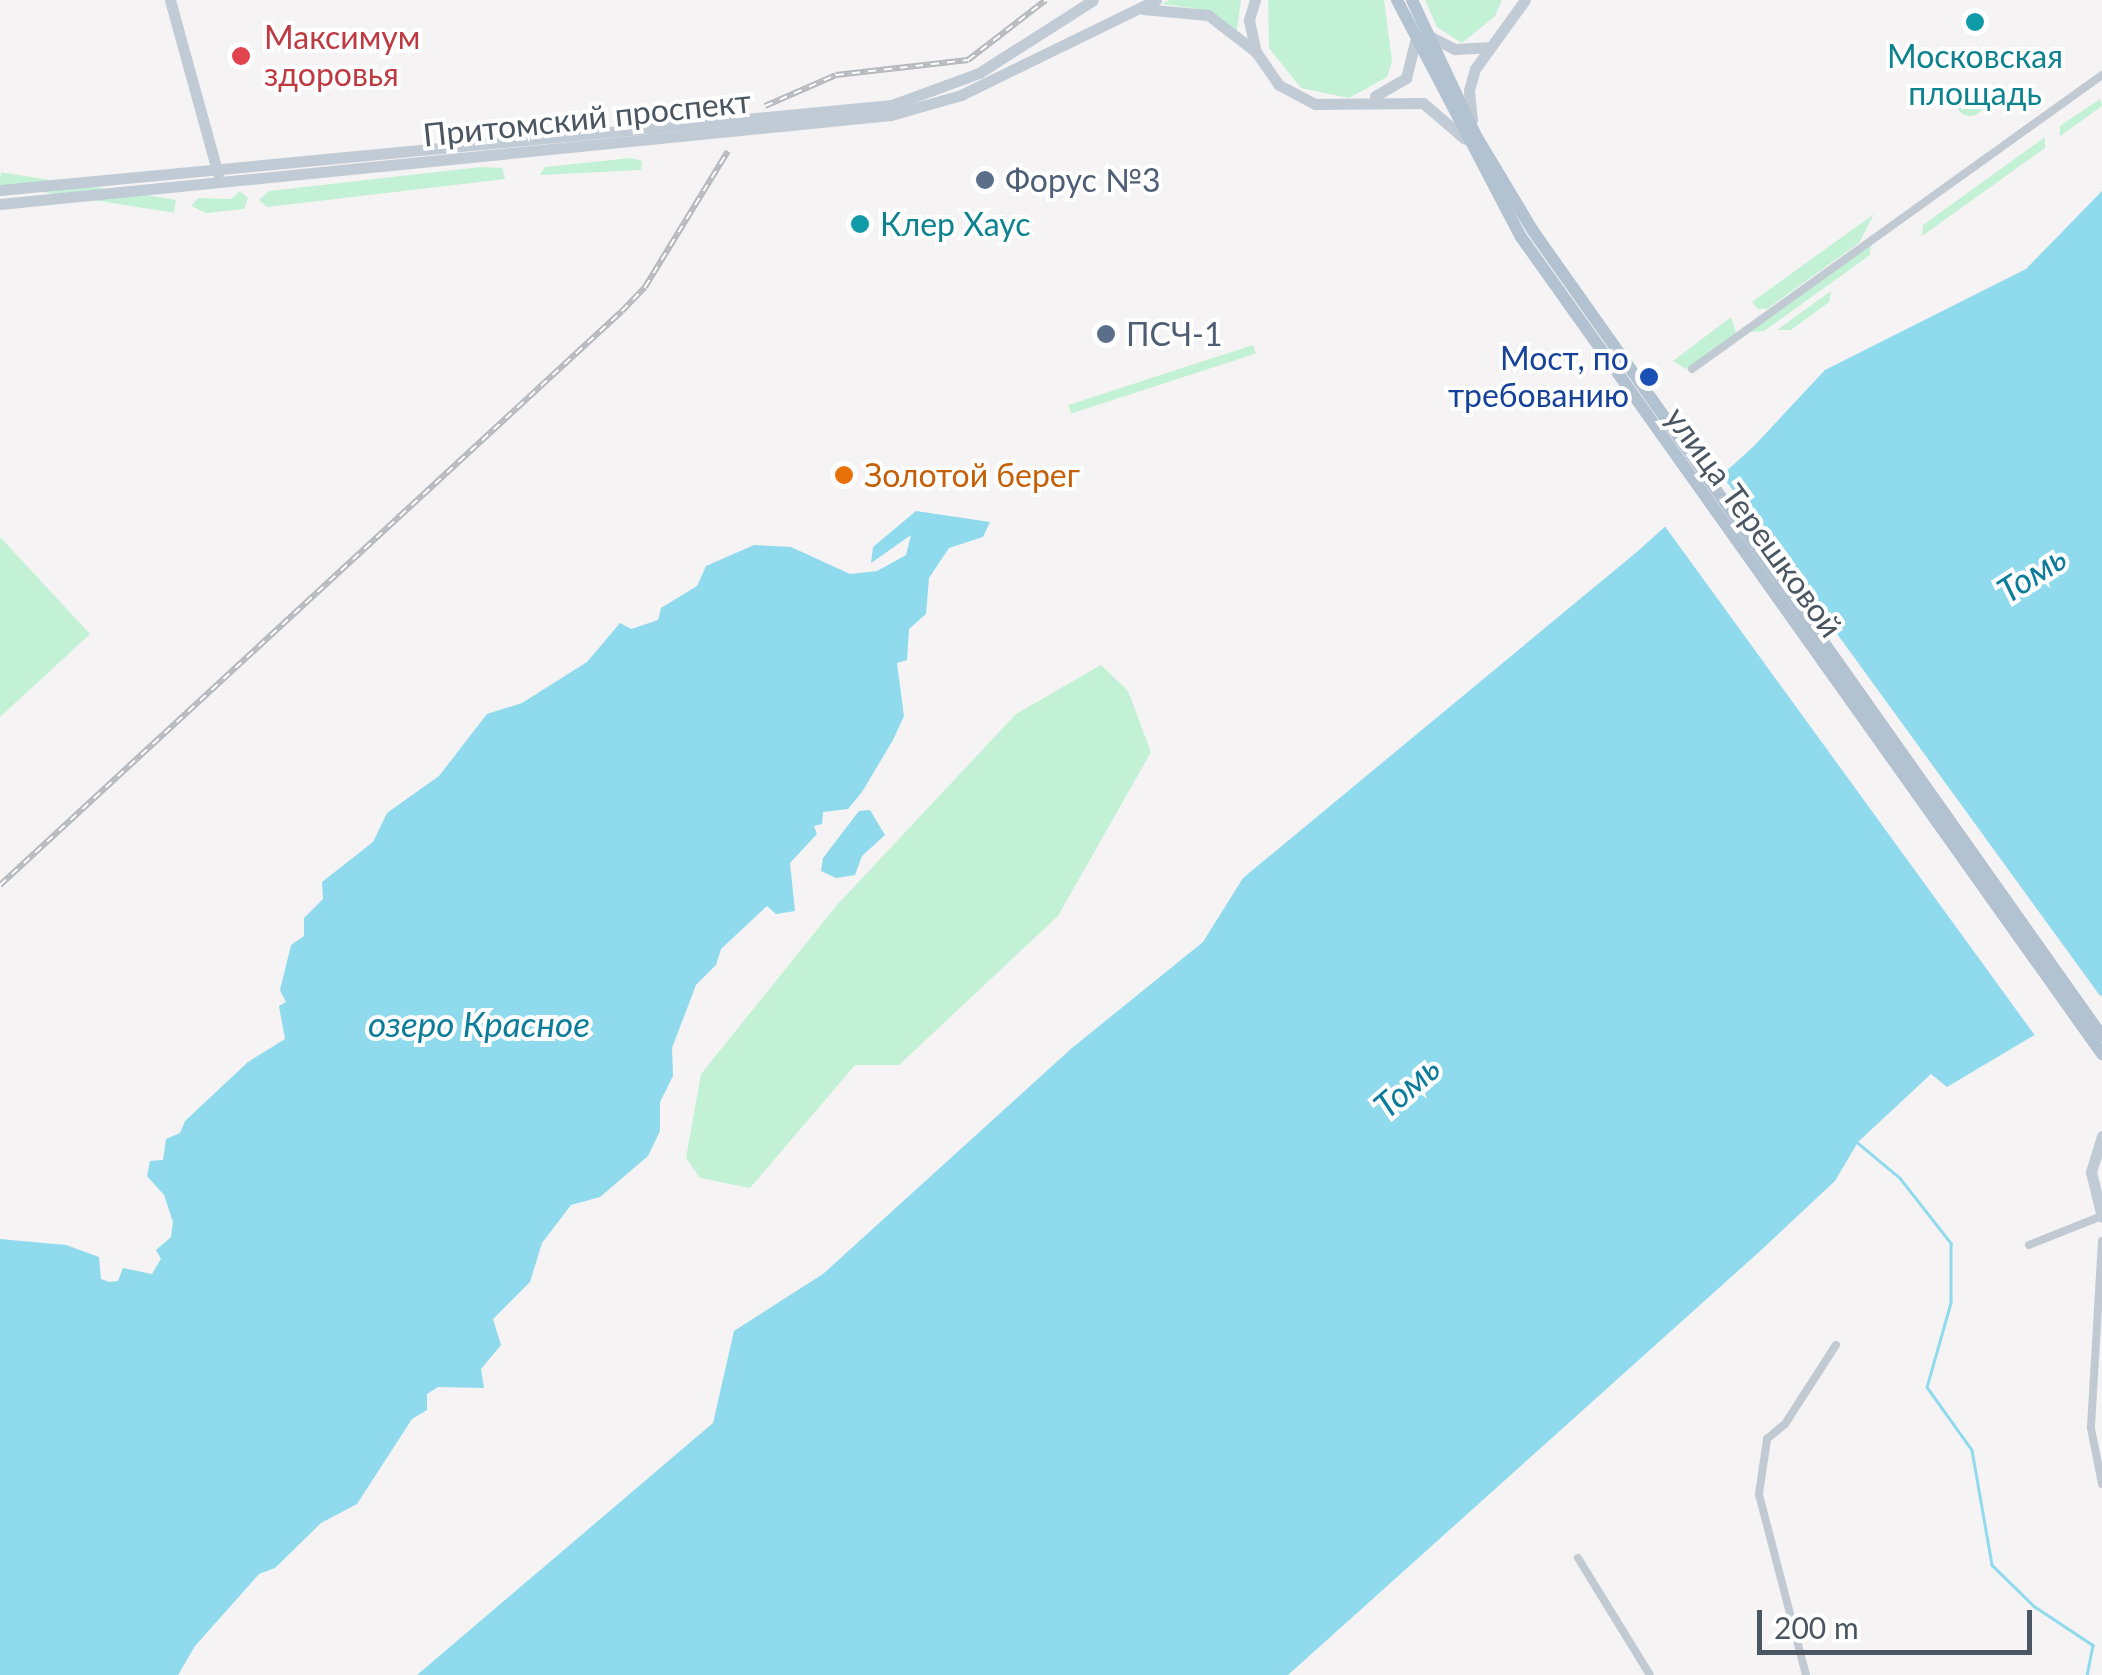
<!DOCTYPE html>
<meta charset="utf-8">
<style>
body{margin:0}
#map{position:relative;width:2102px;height:1675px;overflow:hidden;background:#f5f3f3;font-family:Lato,sans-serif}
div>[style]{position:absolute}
.green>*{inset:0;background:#c3f1d5;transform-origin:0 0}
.round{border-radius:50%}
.water>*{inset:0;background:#90daee}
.pier>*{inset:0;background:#f5f3f3;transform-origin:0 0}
.stream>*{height:2.5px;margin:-1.25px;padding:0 1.25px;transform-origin:1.25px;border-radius:1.25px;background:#90daee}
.street>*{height:8px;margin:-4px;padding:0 4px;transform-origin:4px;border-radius:4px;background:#c1cad2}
.secondary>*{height:11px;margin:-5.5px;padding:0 5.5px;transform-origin:5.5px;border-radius:5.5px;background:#c1cbd6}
.primary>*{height:12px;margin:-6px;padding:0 6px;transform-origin:6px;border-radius:6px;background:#b3c2d1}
.rail>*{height:6px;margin-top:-3px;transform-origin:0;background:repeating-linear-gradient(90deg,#fff 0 8px,#b5b8bd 0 16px);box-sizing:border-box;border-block:2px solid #b5b8bd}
.dots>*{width:28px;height:28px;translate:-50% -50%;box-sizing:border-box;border:5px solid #fff;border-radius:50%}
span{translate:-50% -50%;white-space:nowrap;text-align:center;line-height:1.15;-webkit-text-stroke:8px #fff;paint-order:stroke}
.health-label{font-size:32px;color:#be3a42}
.left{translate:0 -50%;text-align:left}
.culture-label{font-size:32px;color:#0d838f}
.street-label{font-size:32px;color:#4a5661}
.service-label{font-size:32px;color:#4e5e75}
.transit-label{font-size:32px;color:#164399}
.right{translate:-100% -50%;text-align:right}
.food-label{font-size:32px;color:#c56008}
.water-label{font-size:35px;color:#0c7c9b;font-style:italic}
.scale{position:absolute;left:1757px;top:1610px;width:275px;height:45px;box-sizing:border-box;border:5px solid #4a5661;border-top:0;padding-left:12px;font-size:30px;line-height:35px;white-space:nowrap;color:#4a5661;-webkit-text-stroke:8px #fff;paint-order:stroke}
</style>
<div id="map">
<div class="green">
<i style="clip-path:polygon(1169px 0,1241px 0,1237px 30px,1199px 9px,1162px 4px)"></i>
<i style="clip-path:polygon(1268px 0,1384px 0,1392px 62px,1387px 77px,1349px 98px,1301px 88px,1269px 48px)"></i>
<i style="clip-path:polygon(1425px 0,1502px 0,1495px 16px,1462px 43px,1437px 27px)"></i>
<i class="round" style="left:1956px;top:88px;width:28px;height:28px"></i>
<i style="clip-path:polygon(2100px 99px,2102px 106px,2060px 136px,2060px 126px)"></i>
<i style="clip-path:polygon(2045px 137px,2045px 148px,1922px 236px,1923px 225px)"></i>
<i style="clip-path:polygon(631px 158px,642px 161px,641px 170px,540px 175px,545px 167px)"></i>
<i style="clip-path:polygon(481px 167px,502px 168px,505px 179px,267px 207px,259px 200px,269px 191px)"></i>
<i style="clip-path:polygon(240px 191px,248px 198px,244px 209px,206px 213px,191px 206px,198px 198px,231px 199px)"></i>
<i style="left:176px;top:200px;width:13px;height:177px;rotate:99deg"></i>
<i style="clip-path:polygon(1874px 214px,1859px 243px,1767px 309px,1758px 309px,1752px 302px)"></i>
<i style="clip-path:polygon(1871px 245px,1870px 255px,1764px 331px,1749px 332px)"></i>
<i style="clip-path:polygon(1831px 291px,1829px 302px,1791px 330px,1777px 330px)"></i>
<i style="clip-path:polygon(1731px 317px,1736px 333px,1686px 369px,1673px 361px)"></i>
<i style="left:1253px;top:345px;width:9px;height:194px;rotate:72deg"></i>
<i style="clip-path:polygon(0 537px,90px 634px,0 717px)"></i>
<i style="clip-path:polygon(1101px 665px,1128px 691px,1151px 752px,1058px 916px,899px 1065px,855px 1065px,750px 1188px,700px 1178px,686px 1158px,701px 1074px,837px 905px,1016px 714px)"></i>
</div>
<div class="water">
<i style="clip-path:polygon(2102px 191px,2102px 995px,1947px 1087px,1931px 1074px,1858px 1142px,1835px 1181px,1759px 1252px,1288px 1675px,417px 1675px,713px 1423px,734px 1331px,823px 1274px,1072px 1048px,1203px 942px,1243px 878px,1638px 551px,1754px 446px,1825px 370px,2026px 269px)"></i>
<i style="clip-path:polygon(916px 511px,990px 522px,983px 537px,949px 548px,929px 578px,926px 614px,909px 629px,907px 660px,897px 663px,904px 716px,893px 740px,862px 792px,848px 809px,823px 812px,822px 824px,814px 826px,817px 834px,790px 863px,795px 911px,776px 914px,767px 906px,721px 949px,716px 965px,696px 985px,672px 1048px,673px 1076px,660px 1102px,660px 1131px,648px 1156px,600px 1197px,571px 1205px,542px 1243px,530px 1282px,493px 1319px,501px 1345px,481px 1369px,484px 1388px,438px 1387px,427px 1394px,427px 1410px,412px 1419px,357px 1504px,321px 1523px,275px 1568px,259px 1574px,195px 1646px,178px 1675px,0 1675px,0 1239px,66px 1245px,99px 1257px,101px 1279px,109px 1282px,118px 1281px,123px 1268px,152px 1274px,161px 1259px,156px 1250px,171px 1237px,173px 1222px,164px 1195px,147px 1176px,150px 1161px,163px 1160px,166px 1139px,180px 1133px,185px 1121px,248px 1062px,285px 1039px,279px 1006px,286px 1002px,280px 990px,291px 945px,304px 936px,304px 918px,323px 899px,322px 882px,373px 842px,387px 813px,439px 776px,487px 714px,522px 703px,587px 662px,620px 623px,631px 629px,658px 620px,661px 608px,697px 586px,706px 566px,754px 545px,791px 547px,850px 574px,877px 571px,906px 555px,911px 535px,871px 563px,873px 547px)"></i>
<i style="clip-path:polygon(870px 810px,885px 835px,862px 856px,855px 875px,836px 878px,821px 871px,823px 858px,859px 811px)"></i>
</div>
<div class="pier">
<i style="left:1718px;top:470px;width:655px;height:76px;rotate:54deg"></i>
</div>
<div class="stream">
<i style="left:1858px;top:1143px;width:55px;rotate:39.8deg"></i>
<i style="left:1900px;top:1178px;width:83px;rotate:51.9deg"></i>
<i style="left:1951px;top:1243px;width:60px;rotate:90deg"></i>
<i style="left:1951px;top:1303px;width:87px;rotate:105.9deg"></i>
<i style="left:1927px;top:1387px;width:77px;rotate:54.5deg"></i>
<i style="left:1972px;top:1450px;width:117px;rotate:80.1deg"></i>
<i style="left:1992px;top:1565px;width:59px;rotate:44.3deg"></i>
<i style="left:2034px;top:1606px;width:71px;rotate:33.5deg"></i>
<i style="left:2093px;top:1645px;width:31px;rotate:101deg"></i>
</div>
<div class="street">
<i style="left:1692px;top:369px;width:505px;rotate:-35.64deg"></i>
<i style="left:2102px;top:1241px;width:187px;rotate:93.4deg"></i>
<i style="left:2091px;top:1428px;width:57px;rotate:78.9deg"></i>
<i style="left:2029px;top:1245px;width:79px;rotate:-21.7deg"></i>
<i style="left:1578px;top:1558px;width:137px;rotate:58.4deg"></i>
<i style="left:1806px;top:1675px;width:187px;rotate:-104.6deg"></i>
<i style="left:1759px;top:1494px;width:56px;rotate:-81.7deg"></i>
<i style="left:1767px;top:1439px;width:23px;rotate:-40deg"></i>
<i style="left:1785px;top:1424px;width:94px;rotate:-57.2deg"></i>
</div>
<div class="secondary">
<i style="left:170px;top:0;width:180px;rotate:74.6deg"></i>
<i style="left:1255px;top:0;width:21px;rotate:107deg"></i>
<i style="left:1249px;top:20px;width:33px;rotate:78deg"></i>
<i style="left:1256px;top:52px;width:40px;rotate:55.1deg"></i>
<i style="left:1279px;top:85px;width:41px;rotate:27.8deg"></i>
<i style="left:1315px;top:104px;width:108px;rotate:-0.5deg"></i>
<i style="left:1423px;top:103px;width:55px;rotate:40.6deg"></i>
<i style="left:1143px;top:9px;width:65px;rotate:5.3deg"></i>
<i style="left:1208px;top:15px;width:61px;rotate:37.6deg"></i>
<i style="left:1431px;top:37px;width:27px;rotate:27deg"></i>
<i style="left:1455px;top:49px;width:33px;rotate:-3deg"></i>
<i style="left:1375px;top:96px;width:36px;rotate:-30deg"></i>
<i style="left:1406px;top:78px;width:38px;rotate:-76deg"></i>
<i style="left:1472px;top:120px;width:30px;rotate:-96deg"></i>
<i style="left:1469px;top:90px;width:22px;rotate:-74deg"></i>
<i style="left:1475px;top:69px;width:85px;rotate:-54.1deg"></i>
<i style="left:0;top:190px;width:896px;rotate:-5.44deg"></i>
<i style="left:892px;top:105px;width:93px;rotate:-20.2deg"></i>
<i style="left:979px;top:73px;width:135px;rotate:-32.6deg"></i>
<i style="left:0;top:204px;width:895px;rotate:-5.7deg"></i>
<i style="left:891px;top:115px;width:73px;rotate:-15.9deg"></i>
<i style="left:961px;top:95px;width:217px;rotate:-26deg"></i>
<i style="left:2102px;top:1136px;width:38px;rotate:107deg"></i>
<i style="left:2091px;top:1172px;width:46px;rotate:76.3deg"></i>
</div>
<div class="primary">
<i style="left:1397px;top:0;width:267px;rotate:62.4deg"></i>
<i style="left:1521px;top:237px;width:1003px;rotate:54.58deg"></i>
<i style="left:1412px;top:0;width:148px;rotate:64.8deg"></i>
<i style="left:1475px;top:134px;width:113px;rotate:59.1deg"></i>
<i style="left:1533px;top:231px;width:986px;rotate:54.75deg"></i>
</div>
<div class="rail">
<i style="left:765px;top:106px;width:77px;rotate:-23.6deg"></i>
<i style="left:836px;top:75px;width:133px;rotate:-6.5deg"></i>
<i style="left:968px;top:60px;width:98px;rotate:-37.6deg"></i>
<i style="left:0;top:885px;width:846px;rotate:-42.7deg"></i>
<i style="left:622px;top:311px;width:33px;rotate:-46deg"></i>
<i style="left:645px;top:287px;width:159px;rotate:-58.6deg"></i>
</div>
<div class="dots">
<i style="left:1975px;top:22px;background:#0f9aa8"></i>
<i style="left:241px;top:56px;background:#e0444e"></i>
<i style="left:985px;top:180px;background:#5c6f8a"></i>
<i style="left:860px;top:224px;background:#0f9aa8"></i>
<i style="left:1106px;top:334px;background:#5c6f8a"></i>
<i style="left:1649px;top:377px;background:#1a4fb4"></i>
<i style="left:844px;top:475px;background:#e8710a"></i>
</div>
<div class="health-label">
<span class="left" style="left:264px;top:56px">Максимум<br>здоровья</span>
</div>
<div class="culture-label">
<span style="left:1975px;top:75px">Московская<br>площадь</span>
<span class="left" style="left:880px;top:224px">Клер Хаус</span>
</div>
<div class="street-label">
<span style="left:587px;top:118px;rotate:-6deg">Притомский проспект</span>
<span style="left:1754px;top:522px;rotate:54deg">улица Терешковой</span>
</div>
<div class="service-label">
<span class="left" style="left:1005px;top:180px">Форус №3</span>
<span class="left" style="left:1126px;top:334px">ПСЧ-1</span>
</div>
<div class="transit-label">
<span class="right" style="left:1629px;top:377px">Мост, по<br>требованию</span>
</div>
<div class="food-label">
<span class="left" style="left:864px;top:475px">Золотой берег</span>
</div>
<div class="water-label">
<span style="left:2031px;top:573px;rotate:-33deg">Томь</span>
<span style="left:479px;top:1023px">озеро Красное</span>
<span style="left:1406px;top:1086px;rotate:-41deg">Томь</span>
</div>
<div class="scale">200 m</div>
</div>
